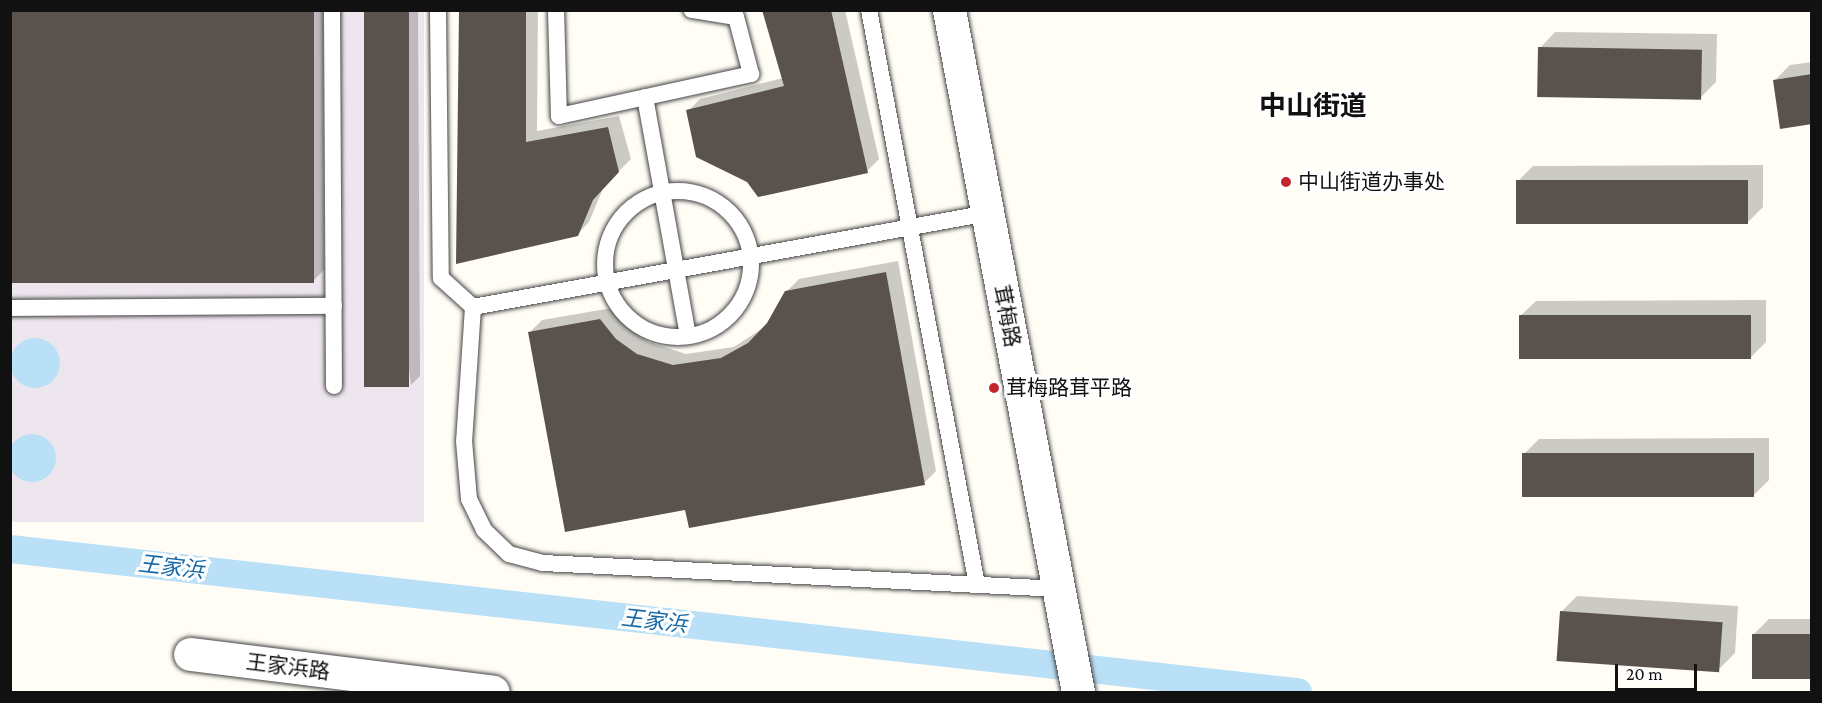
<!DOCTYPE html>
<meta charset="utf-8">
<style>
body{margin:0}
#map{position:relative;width:1822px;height:703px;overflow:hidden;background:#fffdf5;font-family:"Crimson Pro","Noto Sans SC",serif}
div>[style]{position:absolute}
.industrial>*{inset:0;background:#eee6ef;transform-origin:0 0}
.water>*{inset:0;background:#b9e0f7}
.round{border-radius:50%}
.shadow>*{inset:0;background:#0003}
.canal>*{height:28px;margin:-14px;padding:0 14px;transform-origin:14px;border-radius:14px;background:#b9e0f7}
.building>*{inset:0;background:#5a524d;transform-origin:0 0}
.roads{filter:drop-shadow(0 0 2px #444) drop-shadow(0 0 2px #444)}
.service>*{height:16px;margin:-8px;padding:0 8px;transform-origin:8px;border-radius:8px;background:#fff}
.service>.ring{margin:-8px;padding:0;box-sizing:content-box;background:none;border:16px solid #fff;border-radius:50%}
.minor>*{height:33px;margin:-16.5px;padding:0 16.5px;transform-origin:16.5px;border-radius:16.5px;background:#fff}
.tertiary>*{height:33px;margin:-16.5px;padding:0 16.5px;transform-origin:16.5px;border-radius:16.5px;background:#fff}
.dots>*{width:16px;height:16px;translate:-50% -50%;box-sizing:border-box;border:3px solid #fff;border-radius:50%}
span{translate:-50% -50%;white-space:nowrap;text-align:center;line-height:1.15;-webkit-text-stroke:6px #fff;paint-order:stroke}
.poi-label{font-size:21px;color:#111}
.left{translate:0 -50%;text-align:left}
.street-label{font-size:21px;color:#111}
.water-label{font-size:22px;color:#1768a6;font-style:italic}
.district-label{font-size:27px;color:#111;font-weight:700}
.frame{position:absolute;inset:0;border:12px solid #111;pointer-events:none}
.scale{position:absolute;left:1615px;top:664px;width:82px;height:27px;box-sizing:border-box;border:3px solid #111;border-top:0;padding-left:8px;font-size:18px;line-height:21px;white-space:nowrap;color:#111;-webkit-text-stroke:4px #fff;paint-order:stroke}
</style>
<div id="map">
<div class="industrial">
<i style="left:11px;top:11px;width:413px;height:511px"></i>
</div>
<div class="water">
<i class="round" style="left:10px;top:338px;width:50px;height:50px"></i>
<i class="round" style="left:8px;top:434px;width:48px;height:48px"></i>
</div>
<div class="shadow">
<i style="clip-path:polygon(10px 10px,323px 10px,324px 270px,314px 280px)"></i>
<i style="clip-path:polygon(365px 10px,418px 10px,420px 376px,411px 385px)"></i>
<i style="clip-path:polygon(461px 10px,538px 10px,537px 131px,619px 116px,631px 159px,604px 186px,589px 222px,577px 235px,458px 262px)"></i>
<i style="clip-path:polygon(763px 10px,845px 10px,879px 159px,867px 171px,688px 111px,700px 99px,783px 78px)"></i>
<i style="clip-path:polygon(1555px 32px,1717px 34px,1716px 82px,1701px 97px,1540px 48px)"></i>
<i style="clip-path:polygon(1812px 62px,1812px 123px,1774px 81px,1790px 65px)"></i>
<i style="clip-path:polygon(1763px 165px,1763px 207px,1747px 223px,1517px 182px,1533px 166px)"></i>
<i style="clip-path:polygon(898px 261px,936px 471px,924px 483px,687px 508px,530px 332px,542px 320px,612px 308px,628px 328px,649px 342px,686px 354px,734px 347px,769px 324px,787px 291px,799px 279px)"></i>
<i style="clip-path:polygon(1766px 300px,1766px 342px,1750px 358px,1520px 316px,1536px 301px)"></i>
<i style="clip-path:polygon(1769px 438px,1769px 480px,1753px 496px,1523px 455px,1539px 439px)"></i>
<i style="clip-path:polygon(1577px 596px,1738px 606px,1735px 653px,1720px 668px,1561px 612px)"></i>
<i style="clip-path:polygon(1769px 619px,1812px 619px,1812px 677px,1753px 635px)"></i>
</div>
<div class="canal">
<i style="left:10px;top:549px;width:1296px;rotate:6.34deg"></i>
</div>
<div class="building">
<i style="left:10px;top:10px;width:304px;height:273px"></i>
<i style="left:364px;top:10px;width:45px;height:377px"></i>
<i style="clip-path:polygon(459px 10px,526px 10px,526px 142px,608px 127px,619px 172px,593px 200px,578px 236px,456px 264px)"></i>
<i style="clip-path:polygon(762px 10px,831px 10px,868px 173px,758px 197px,747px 182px,696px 157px,686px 110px,784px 86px)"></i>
<i style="left:1538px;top:47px;width:164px;height:50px;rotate:1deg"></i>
<i style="clip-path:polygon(1812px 74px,1812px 124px,1780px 129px,1773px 80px)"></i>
<i style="left:1748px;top:180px;width:44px;height:232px;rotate:90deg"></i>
<i style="clip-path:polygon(886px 272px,925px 485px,689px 528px,685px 510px,565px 532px,528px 332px,600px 319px,616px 339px,637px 354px,673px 365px,721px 358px,748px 343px,767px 323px,785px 291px)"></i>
<i style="left:1751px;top:315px;width:44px;height:232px;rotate:90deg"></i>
<i style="left:1754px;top:453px;width:44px;height:232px;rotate:90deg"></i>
<i style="left:1560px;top:611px;width:163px;height:50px;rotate:4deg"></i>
<i style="left:1752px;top:634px;width:60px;height:45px"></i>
</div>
<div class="roads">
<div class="service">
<i style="left:332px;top:10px;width:376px;rotate:89.7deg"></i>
<i style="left:438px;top:10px;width:268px;rotate:89.4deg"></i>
<i style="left:441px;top:278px;width:43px;rotate:42.2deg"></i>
<i style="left:473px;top:307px;width:134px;rotate:93.8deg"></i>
<i style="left:464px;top:441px;width:58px;rotate:85.1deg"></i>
<i style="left:469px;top:499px;width:34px;rotate:64deg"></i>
<i style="left:484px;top:530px;width:35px;rotate:44deg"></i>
<i style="left:509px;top:554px;width:35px;rotate:15deg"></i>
<i style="left:543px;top:563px;width:517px;rotate:2.88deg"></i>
<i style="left:556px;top:10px;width:106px;rotate:88.4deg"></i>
<i style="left:559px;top:116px;width:197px;rotate:-12.3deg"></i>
<i style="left:751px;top:74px;width:59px;rotate:-104.7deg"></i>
<i style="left:736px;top:17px;width:45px;rotate:-171deg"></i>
<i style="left:869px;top:10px;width:585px;rotate:79.36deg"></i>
<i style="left:645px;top:97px;width:243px;rotate:79.8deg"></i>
<i class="ring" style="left:605px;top:191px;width:130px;height:130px"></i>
<i style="left:473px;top:307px;width:524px;rotate:-10.34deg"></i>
<i style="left:10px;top:308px;width:324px;rotate:-0.4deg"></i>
</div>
<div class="minor">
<i style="left:190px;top:654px;width:305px;rotate:7.1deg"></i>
</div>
<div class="tertiary">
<i style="left:949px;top:10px;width:694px;rotate:79.29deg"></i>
</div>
</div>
<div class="dots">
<i style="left:1286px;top:182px;background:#c4262e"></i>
<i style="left:994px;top:388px;background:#c4262e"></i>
</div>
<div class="poi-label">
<span class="left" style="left:1298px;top:182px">中山街道办事处</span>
<span class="left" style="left:1006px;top:388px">茸梅路茸平路</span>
</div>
<div class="street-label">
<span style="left:1007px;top:316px;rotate:79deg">茸梅路</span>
<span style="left:288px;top:667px;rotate:7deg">王家浜路</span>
</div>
<div class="water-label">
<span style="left:171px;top:567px;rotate:6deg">王家浜</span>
<span style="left:654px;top:621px;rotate:6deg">王家浜</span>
</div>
<div class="district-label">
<span style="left:1313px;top:107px">中山街道</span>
</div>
<div class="frame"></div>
<div class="scale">20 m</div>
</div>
